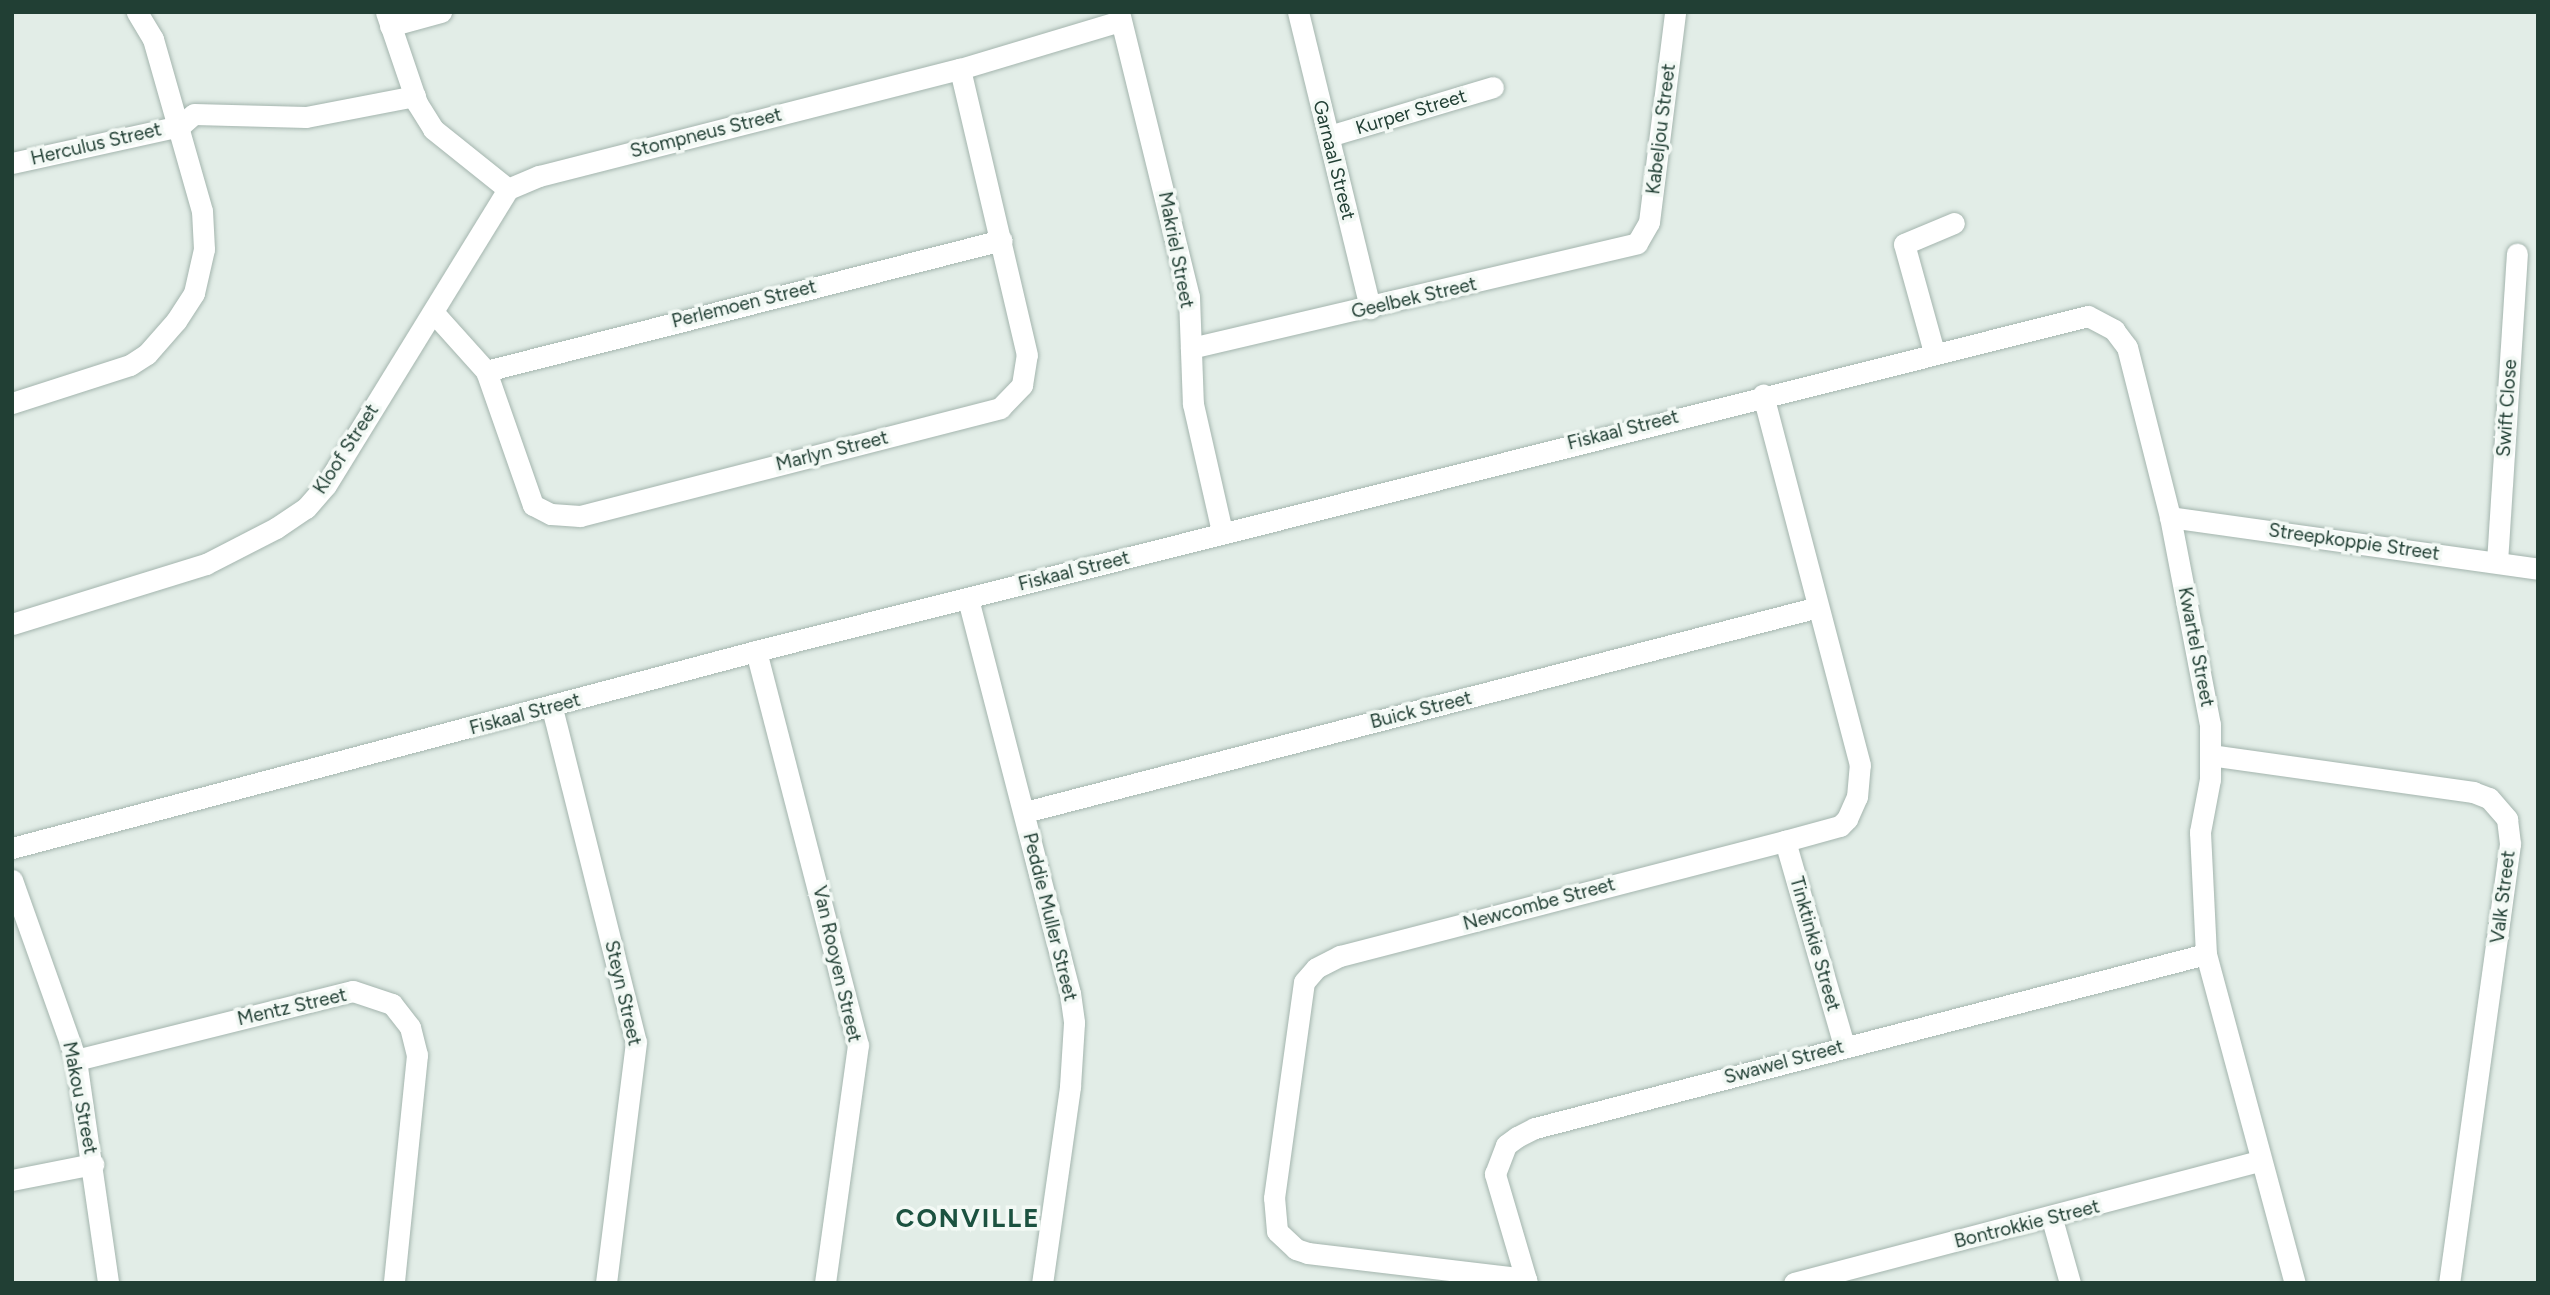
<!DOCTYPE html>
<style>
body{margin:0}
#map{position:relative;width:2550px;height:1295px;overflow:hidden;background:#e2ede7;font-family:Figtree,sans-serif}
div>[style]{position:absolute}
.roads{filter:drop-shadow(0 0 2px #a4b5ae) drop-shadow(0 0 2px #a4b5ae)}
.minor>*{height:21px;margin:-10.5px;padding:0 10.5px;transform-origin:10.5px;border-radius:10.5px;background:#fff}
span{translate:-50% -50%;white-space:nowrap;text-align:center;line-height:1.15;-webkit-text-stroke:7px #f3f9f5;paint-order:stroke}
.street-label{font-size:19px;color:#213f34}
.district-label{font-size:26px;color:#1c5240;font-weight:700;letter-spacing:2px}
.frame{position:absolute;inset:0;border:14px solid #213f34;pointer-events:none}
</style>
<div id="map">
<div class="roads">
<div class="minor">
<i style="left:386px;top:12px;width:96px;rotate:71.2deg"></i>
<i style="left:417px;top:103px;width:31px;rotate:58deg"></i>
<i style="left:433px;top:129px;width:96px;rotate:38.7deg"></i>
<i style="left:508px;top:189px;width:34px;rotate:-23deg"></i>
<i style="left:539px;top:176px;width:434px;rotate:-14.3deg"></i>
<i style="left:960px;top:69px;width:167px;rotate:-16.7deg"></i>
<i style="left:1119px;top:12px;width:293px;rotate:76.2deg"></i>
<i style="left:1189px;top:297px;width:107px;rotate:87.9deg"></i>
<i style="left:1193px;top:404px;width:131px;rotate:77.2deg"></i>
<i style="left:1298px;top:12px;width:305px;rotate:76.3deg"></i>
<i style="left:390px;top:26px;width:53px;rotate:-15.4deg"></i>
<i style="left:180px;top:126px;width:18px;rotate:-41deg"></i>
<i style="left:194px;top:114px;width:112px;rotate:1.5deg"></i>
<i style="left:306px;top:117px;width:111px;rotate:-10.9deg"></i>
<i style="left:1329px;top:136px;width:171px;rotate:-16.6deg"></i>
<i style="left:12px;top:163px;width:172px;rotate:-12.4deg"></i>
<i style="left:433px;top:312px;width:79px;rotate:48.1deg"></i>
<i style="left:486px;top:371px;width:142px;rotate:70.7deg"></i>
<i style="left:533px;top:505px;width:20px;rotate:27deg"></i>
<i style="left:551px;top:514px;width:29px;rotate:4deg"></i>
<i style="left:580px;top:516px;width:434px;rotate:-14.4deg"></i>
<i style="left:1000px;top:408px;width:32px;rotate:-46deg"></i>
<i style="left:1022px;top:385px;width:30px;rotate:-81deg"></i>
<i style="left:1027px;top:355px;width:294px;rotate:-103.2deg"></i>
<i style="left:1191px;top:348px;width:458px;rotate:-13.2deg"></i>
<i style="left:1637px;top:243px;width:24px;rotate:-60deg"></i>
<i style="left:1649px;top:222px;width:212px;rotate:-82.9deg"></i>
<i style="left:1934px;top:352px;width:112px;rotate:-105.5deg"></i>
<i style="left:1904px;top:244px;width:54px;rotate:-22.8deg"></i>
<i style="left:486px;top:371px;width:532px;rotate:-14.25deg"></i>
<i style="left:12px;top:403px;width:124px;rotate:-17.9deg"></i>
<i style="left:130px;top:365px;width:20px;rotate:-33deg"></i>
<i style="left:147px;top:354px;width:44px;rotate:-48.7deg"></i>
<i style="left:176px;top:321px;width:33px;rotate:-57deg"></i>
<i style="left:194px;top:293px;width:45px;rotate:-77.2deg"></i>
<i style="left:204px;top:249px;width:38px;rotate:-93deg"></i>
<i style="left:202px;top:211px;width:179px;rotate:-105.9deg"></i>
<i style="left:153px;top:39px;width:31px;rotate:-121deg"></i>
<i style="left:2170px;top:517px;width:372px;rotate:8deg"></i>
<i style="left:2497px;top:562px;width:309px;rotate:-86.3deg"></i>
<i style="left:968px;top:599px;width:407px;rotate:75.5deg"></i>
<i style="left:1070px;top:993px;width:30px;rotate:82deg"></i>
<i style="left:1074px;top:1023px;width:64px;rotate:93.6deg"></i>
<i style="left:1070px;top:1087px;width:198px;rotate:98.1deg"></i>
<i style="left:12px;top:624px;width:203px;rotate:-17.2deg"></i>
<i style="left:206px;top:564px;width:79px;rotate:-27.2deg"></i>
<i style="left:276px;top:528px;width:36px;rotate:-34deg"></i>
<i style="left:306px;top:508px;width:30px;rotate:-49deg"></i>
<i style="left:326px;top:485px;width:347px;rotate:-58.4deg"></i>
<i style="left:756px;top:651px;width:407px;rotate:75.5deg"></i>
<i style="left:858px;top:1045px;width:240px;rotate:97.9deg"></i>
<i style="left:552px;top:708px;width:344px;rotate:75.9deg"></i>
<i style="left:636px;top:1042px;width:243px;rotate:97.1deg"></i>
<i style="left:2210px;top:755px;width:266px;rotate:8deg"></i>
<i style="left:2473px;top:792px;width:17px;rotate:21deg"></i>
<i style="left:2489px;top:798px;width:28px;rotate:49deg"></i>
<i style="left:2507px;top:819px;width:25px;rotate:83deg"></i>
<i style="left:2510px;top:844px;width:443px;rotate:97.9deg"></i>
<i style="left:1025px;top:812px;width:819px;rotate:-14.49deg"></i>
<i style="left:1785px;top:841px;width:213px;rotate:73.9deg"></i>
<i style="left:12px;top:848px;width:770px;rotate:-14.83deg"></i>
<i style="left:756px;top:651px;width:1373px;rotate:-14.12deg"></i>
<i style="left:2088px;top:316px;width:30px;rotate:28deg"></i>
<i style="left:2114px;top:330px;width:21px;rotate:53deg"></i>
<i style="left:2127px;top:347px;width:175px;rotate:75.8deg"></i>
<i style="left:2170px;top:517px;width:211px;rotate:79.1deg"></i>
<i style="left:2210px;top:724px;width:55px;rotate:90deg"></i>
<i style="left:2210px;top:779px;width:54px;rotate:100.7deg"></i>
<i style="left:2200px;top:832px;width:122px;rotate:87.2deg"></i>
<i style="left:2206px;top:954px;width:341px;rotate:74.9deg"></i>
<i style="left:12px;top:880px;width:191px;rotate:70.4deg"></i>
<i style="left:76px;top:1060px;width:225px;rotate:81.8deg"></i>
<i style="left:76px;top:1060px;width:285px;rotate:-14deg"></i>
<i style="left:353px;top:991px;width:41px;rotate:18.4deg"></i>
<i style="left:392px;top:1004px;width:29px;rotate:52deg"></i>
<i style="left:410px;top:1027px;width:29px;rotate:76deg"></i>
<i style="left:417px;top:1055px;width:229px;rotate:95.8deg"></i>
<i style="left:12px;top:1180px;width:83px;rotate:-11.2deg"></i>
<i style="left:2052px;top:1219px;width:66px;rotate:74.3deg"></i>
<i style="left:1526px;top:1279px;width:220px;rotate:-173.2deg"></i>
<i style="left:1308px;top:1253px;width:13px;rotate:-162deg"></i>
<i style="left:1296px;top:1249px;width:26px;rotate:-137deg"></i>
<i style="left:1277px;top:1231px;width:33px;rotate:-95deg"></i>
<i style="left:1274px;top:1198px;width:218px;rotate:-82.1deg"></i>
<i style="left:1304px;top:982px;width:18px;rotate:-49deg"></i>
<i style="left:1316px;top:968px;width:27px;rotate:-27deg"></i>
<i style="left:1340px;top:956px;width:460px;rotate:-14.5deg"></i>
<i style="left:1785px;top:841px;width:57px;rotate:-15.3deg"></i>
<i style="left:1840px;top:826px;width:10px;rotate:-45deg"></i>
<i style="left:1847px;top:819px;width:24px;rotate:-66deg"></i>
<i style="left:1857px;top:797px;width:32px;rotate:-85deg"></i>
<i style="left:1860px;top:765px;width:383px;rotate:-104.7deg"></i>
<i style="left:1527px;top:1283px;width:114px;rotate:-106.4deg"></i>
<i style="left:1495px;top:1174px;width:31px;rotate:-69deg"></i>
<i style="left:1506px;top:1145px;width:14px;rotate:-36deg"></i>
<i style="left:1517px;top:1137px;width:20px;rotate:-27deg"></i>
<i style="left:1535px;top:1128px;width:693px;rotate:-14.54deg"></i>
<i style="left:1794px;top:1283px;width:482px;rotate:-14.7deg"></i>
</div>
</div>
<div class="street-label">
<span style="left:1411px;top:112px;rotate:-17deg">Kurper Street</span>
<span style="left:1661px;top:129px;rotate:-83deg">Kabeljou Street</span>
<span style="left:706px;top:133px;rotate:-14deg">Stompneus Street</span>
<span style="left:96px;top:144px;rotate:-13deg">Herculus Street</span>
<span style="left:1334px;top:160px;rotate:76deg">Garnaal Street</span>
<span style="left:1176px;top:250px;rotate:79deg">Makriel Street</span>
<span style="left:1414px;top:298px;rotate:-13deg">Geelbek Street</span>
<span style="left:744px;top:304px;rotate:-14deg">Perlemoen Street</span>
<span style="left:2507px;top:408px;rotate:-86deg">Swift Close</span>
<span style="left:1623px;top:430px;rotate:-14deg">Fiskaal Street</span>
<span style="left:346px;top:449px;rotate:-57deg">Kloof Street</span>
<span style="left:832px;top:451px;rotate:-14deg">Marlyn Street</span>
<span style="left:2354px;top:542px;rotate:8deg">Streepkoppie Street</span>
<span style="left:1074px;top:571px;rotate:-14deg">Fiskaal Street</span>
<span style="left:2196px;top:647px;rotate:79deg">Kwartel Street</span>
<span style="left:1421px;top:710px;rotate:-14deg">Buick Street</span>
<span style="left:525px;top:714px;rotate:-15deg">Fiskaal Street</span>
<span style="left:2503px;top:897px;rotate:-83deg">Valk Street</span>
<span style="left:1539px;top:904px;rotate:-15deg">Newcombe Street</span>
<span style="left:1050px;top:917px;rotate:76deg">Peddie Muller Street</span>
<span style="left:1815px;top:944px;rotate:74deg">Tinktinkie Street</span>
<span style="left:837px;top:964px;rotate:77deg">Van Rooyen Street</span>
<span style="left:623px;top:993px;rotate:77deg">Steyn Street</span>
<span style="left:292px;top:1007px;rotate:-13deg">Mentz Street</span>
<span style="left:1784px;top:1062px;rotate:-15deg">Swawel Street</span>
<span style="left:80px;top:1098px;rotate:79deg">Makou Street</span>
<span style="left:2027px;top:1224px;rotate:-14deg">Bontrokkie Street</span>
</div>
<div class="district-label">
<span style="left:968px;top:1219px">CONVILLE</span>
</div>
<div class="frame"></div>
</div>
